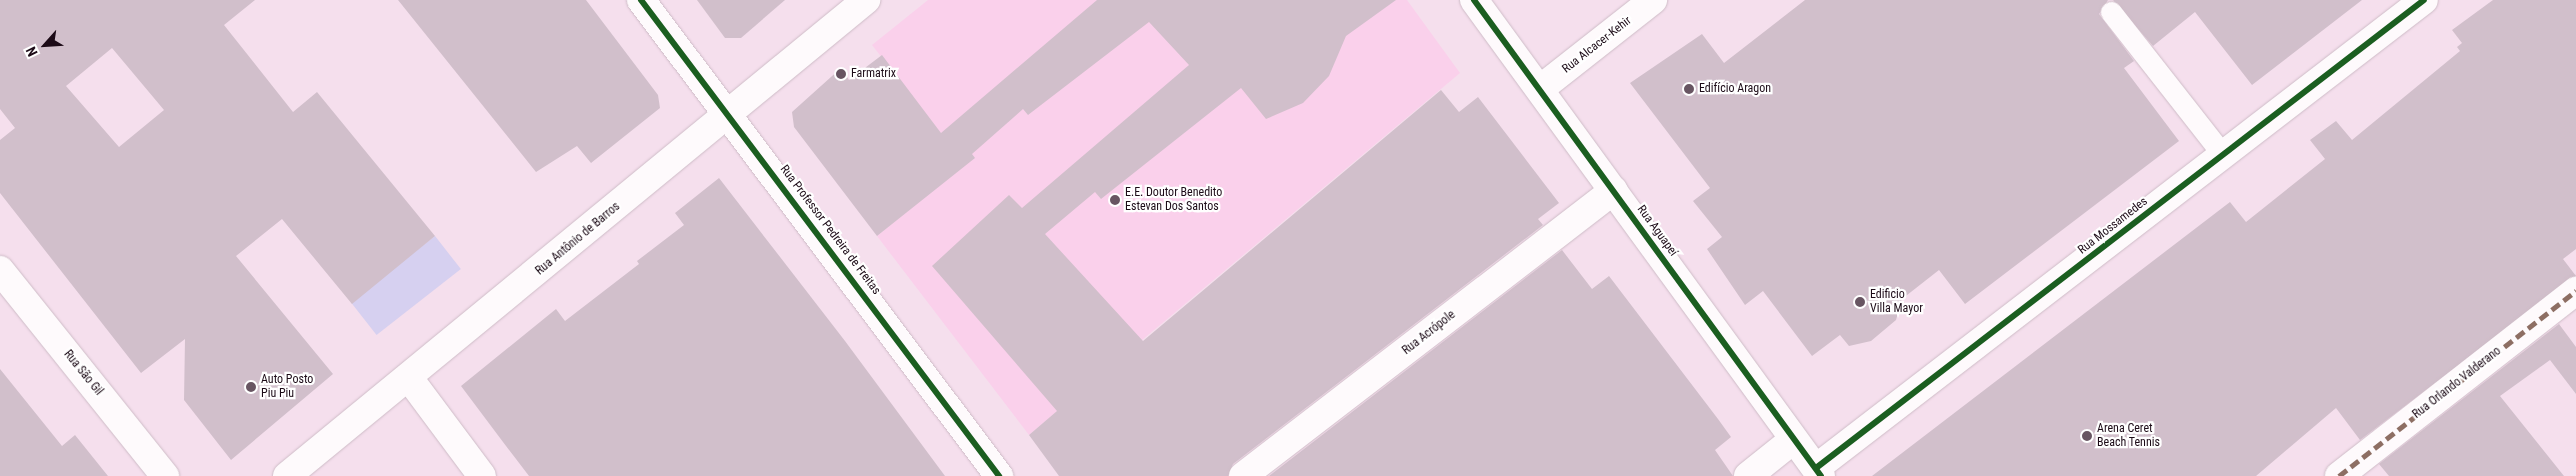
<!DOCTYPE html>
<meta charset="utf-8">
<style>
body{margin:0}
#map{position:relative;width:2576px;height:476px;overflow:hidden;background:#f5dfed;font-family:"Roboto Condensed",sans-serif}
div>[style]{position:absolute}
.built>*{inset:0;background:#fad0eb}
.green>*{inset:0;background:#d6d0f0;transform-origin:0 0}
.building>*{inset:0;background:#d1bfcb}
.roads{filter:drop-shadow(0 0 1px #cebcc7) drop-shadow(0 0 1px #cebcc7)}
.lane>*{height:21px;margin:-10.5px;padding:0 10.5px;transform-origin:10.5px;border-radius:10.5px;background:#fefafc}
.street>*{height:28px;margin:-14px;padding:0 14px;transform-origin:14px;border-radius:14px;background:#fefafc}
.secondary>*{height:28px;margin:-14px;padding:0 14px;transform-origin:14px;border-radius:14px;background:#fefafc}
.quiet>*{height:5px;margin-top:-2.5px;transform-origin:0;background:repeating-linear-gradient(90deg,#8d6e63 0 10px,transparent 0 15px)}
.cycleway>*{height:6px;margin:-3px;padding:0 3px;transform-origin:3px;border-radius:3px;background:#1b5e20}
.dots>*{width:14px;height:14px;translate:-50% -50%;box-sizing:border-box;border:2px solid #fff;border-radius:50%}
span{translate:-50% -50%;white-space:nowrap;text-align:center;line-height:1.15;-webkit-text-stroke:4.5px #fff;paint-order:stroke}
.street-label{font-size:12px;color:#1c0b17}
.poi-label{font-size:12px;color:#1c0b17}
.left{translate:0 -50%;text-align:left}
.north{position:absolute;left:20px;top:20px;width:50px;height:50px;-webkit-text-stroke:4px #fff;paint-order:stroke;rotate:244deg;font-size:14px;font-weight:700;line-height:20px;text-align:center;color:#1c0b17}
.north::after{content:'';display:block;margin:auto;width:18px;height:22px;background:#1c0b17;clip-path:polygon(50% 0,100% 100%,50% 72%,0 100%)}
</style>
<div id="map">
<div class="built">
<i style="clip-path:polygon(928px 0,1407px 0,1460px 73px,1029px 435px,877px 236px,965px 164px,872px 45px)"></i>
</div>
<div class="green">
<i style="left:435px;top:236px;width:42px;height:107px;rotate:52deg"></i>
</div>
<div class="building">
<i style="clip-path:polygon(evenodd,0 0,255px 0,224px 25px,293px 112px,317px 92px,435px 236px,352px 304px,282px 219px,236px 256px,333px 374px,231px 460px,184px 400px,185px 339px,141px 373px,0 193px,0 140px,15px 128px,0 109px,0 0,112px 48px,164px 110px,119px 147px,66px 86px,112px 48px)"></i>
<i style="clip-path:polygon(398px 0,586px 0,658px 95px,660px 108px,591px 163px,577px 146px,536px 172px)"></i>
<i style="clip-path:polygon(697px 0,785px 0,741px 38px,725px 38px)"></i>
<i style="clip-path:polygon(1097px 0,1396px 0,1346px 36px,1329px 76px,1303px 103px,1266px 119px,1241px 88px,1101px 199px,1095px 192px,1045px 234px,1143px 341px,1441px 90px,1459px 112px,1478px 97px,1559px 203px,1538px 219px,1543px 225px,1233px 464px,1228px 476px,1059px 476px,1029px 435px,1057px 411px,932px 266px,1009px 195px,1022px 208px,1189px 65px,1149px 22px,1028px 115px,1023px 109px,972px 154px,975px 158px,877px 236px,794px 127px,792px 112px,841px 68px,849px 80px,882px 55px,941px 133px)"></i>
<i style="clip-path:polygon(1805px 0,2108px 0,2099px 14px,2134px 61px,2124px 68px,2179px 141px,1965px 304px,1939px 270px,1902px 299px,1896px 320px,1871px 341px,1849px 346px,1840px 335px,1812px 356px,1763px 291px,1745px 305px,1707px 249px,1722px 237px,1693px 201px,1710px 188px,1630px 83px,1702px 34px,1724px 63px)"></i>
<i style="clip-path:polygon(2113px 0,2362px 0,2252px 85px,2195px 12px,2153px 46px)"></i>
<i style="clip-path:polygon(2493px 0,2576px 0,2576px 249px,2563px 259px,2576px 276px,2360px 440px,2336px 408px,2256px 476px,1872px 476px,2230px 202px,2246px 222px,2325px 159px,2310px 140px,2336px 121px,2352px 140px,2460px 51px,2457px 47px,2462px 43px,2452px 30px)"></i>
<i style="clip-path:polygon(719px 178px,845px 341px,945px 476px,529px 476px,503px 442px,461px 386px,556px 309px,565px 321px,639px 264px,637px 261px,684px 225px,675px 213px)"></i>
<i style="clip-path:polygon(1562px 250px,1592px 289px,1609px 276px,1718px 419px,1731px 437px,1715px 450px,1733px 476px,1269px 476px)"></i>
<i style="clip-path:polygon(2559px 324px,2576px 347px,2576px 394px,2550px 360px,2500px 396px,2564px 476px,2389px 476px,2379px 464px)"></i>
<i style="clip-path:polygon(0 369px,62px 446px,75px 435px,108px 476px,0 476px)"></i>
</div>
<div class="roads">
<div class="lane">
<i style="left:2111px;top:12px;width:182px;rotate:51.9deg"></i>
</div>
<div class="street">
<i style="left:641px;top:0;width:596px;rotate:53.05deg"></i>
<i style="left:1474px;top:0;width:589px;rotate:53.91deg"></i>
<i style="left:1540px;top:89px;width:144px;rotate:-38.2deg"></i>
<i style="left:0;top:270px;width:264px;rotate:51.3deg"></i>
<i style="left:409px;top:378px;width:122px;rotate:53.3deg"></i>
<i style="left:1816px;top:468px;width:767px;rotate:-37.59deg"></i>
<i style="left:1243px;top:476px;width:468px;rotate:-37.6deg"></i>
<i style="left:1748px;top:476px;width:58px;rotate:-38.7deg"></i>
<i style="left:2339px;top:476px;width:301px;rotate:-38deg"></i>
</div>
<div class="secondary">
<i style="left:287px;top:476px;width:750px;rotate:-39.42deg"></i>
</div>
</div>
<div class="quiet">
<i style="left:2339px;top:476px;width:301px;rotate:-38deg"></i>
</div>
<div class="cycleway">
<i style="left:641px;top:0;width:596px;rotate:53.05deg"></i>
<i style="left:1474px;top:0;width:589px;rotate:53.91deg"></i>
<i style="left:1816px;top:468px;width:767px;rotate:-37.59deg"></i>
</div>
<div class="dots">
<i style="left:841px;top:74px;background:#685562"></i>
<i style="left:1689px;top:89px;background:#685562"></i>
<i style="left:1115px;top:200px;background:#685562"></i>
<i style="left:1860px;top:302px;background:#685562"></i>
<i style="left:251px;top:387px;background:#685562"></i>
<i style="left:2087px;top:436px;background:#685562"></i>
</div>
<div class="street-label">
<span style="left:1597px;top:45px;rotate:-38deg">Rua Alcacer-Kehir</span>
<span style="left:2113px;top:226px;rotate:-38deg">Rua Mossamedes</span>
<span style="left:830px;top:230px;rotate:53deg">Rua Professor Pedreira de Freitas</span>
<span style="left:1657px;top:231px;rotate:54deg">Rua Aguapeí</span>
<span style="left:578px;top:239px;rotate:-40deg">Rua Antônio de Barros</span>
<span style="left:1429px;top:333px;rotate:-38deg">Rua Acrópole</span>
<span style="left:83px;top:373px;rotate:51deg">Rua São Gil</span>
<span style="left:2457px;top:383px;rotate:-38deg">Rua Orlando Valderano</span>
</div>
<div class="poi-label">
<span class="left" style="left:851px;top:74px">Farmatrix</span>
<span class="left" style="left:1699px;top:89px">Edifício Aragon</span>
<span class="left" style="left:1125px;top:200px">E.E. Doutor Benedito<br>Estevan Dos Santos</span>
<span class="left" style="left:1870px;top:302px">Edificio<br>Villa Mayor</span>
<span class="left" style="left:261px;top:387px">Auto Posto<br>Piu Piu</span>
<span class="left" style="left:2097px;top:436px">Arena Ceret<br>Beach Tennis</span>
</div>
<div class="north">N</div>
</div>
